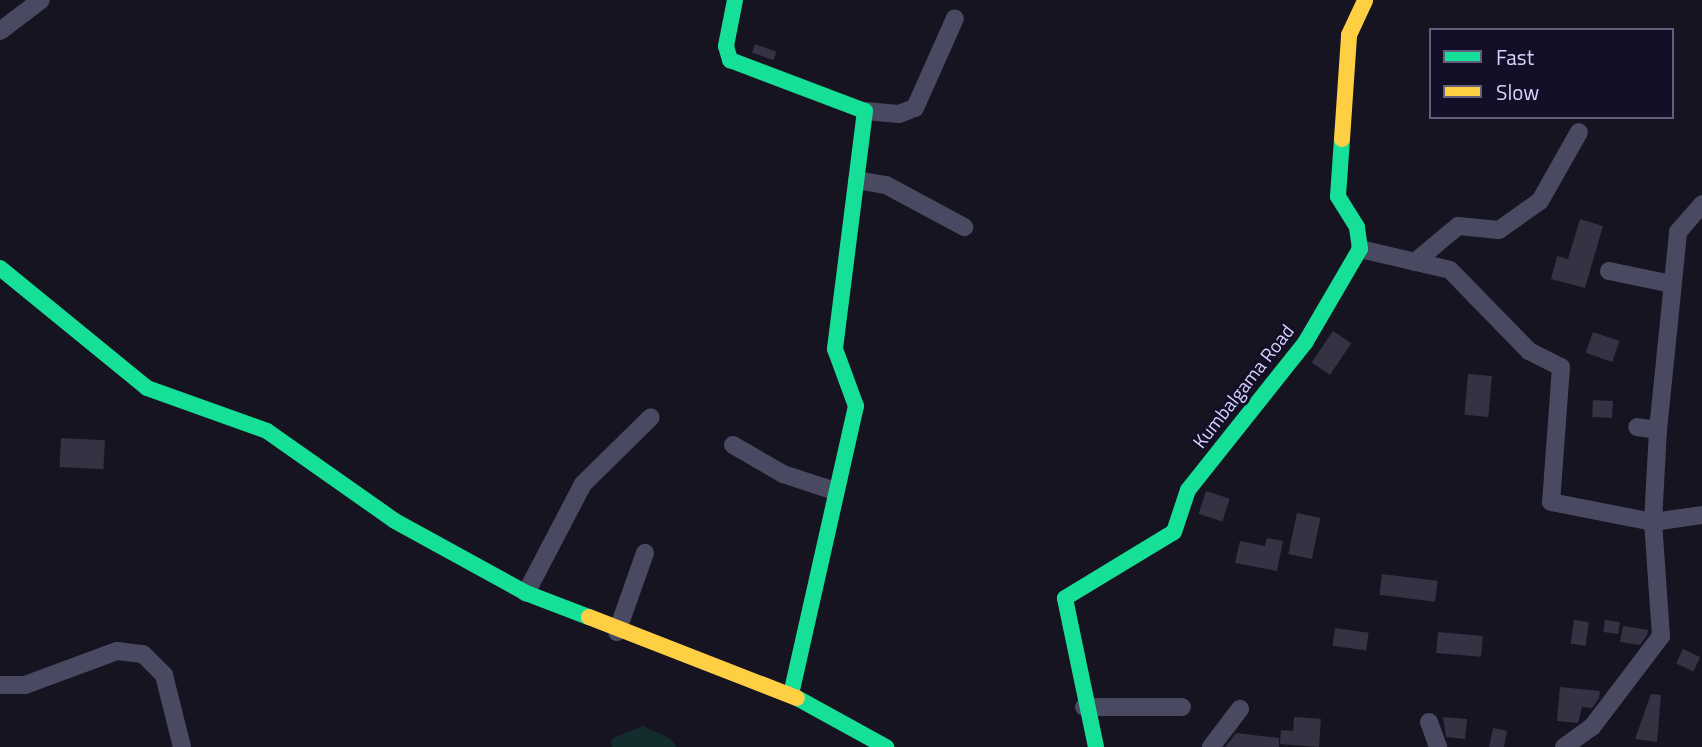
<!DOCTYPE html>
<style>
body{margin:0}
#map{position:relative;width:1702px;height:747px;overflow:hidden;background:#161421;font-family:"Titillium Web",sans-serif}
div>[style]{position:absolute}
.green>*{inset:0;background:#132c2d}
.building>*{inset:0;background:#343243;transform-origin:0 0}
.street>*{height:18px;margin:-9px;padding:0 9px;transform-origin:9px;border-radius:9px;background:#4a4962}
.fast>*{height:16px;margin:-8px;padding:0 8px;transform-origin:8px;border-radius:8px;background:#16e098}
.slow>*{height:16px;margin:-8px;padding:0 8px;transform-origin:8px;border-radius:8px;background:#ffcf43}
span{translate:-50% -50%;white-space:nowrap;text-align:center;line-height:1.15;-webkit-text-stroke:6px #130f26;paint-order:stroke}
.street-label{font-size:19px;color:#d9d4ff}
.legend{position:absolute;left:1429px;top:28px;width:245px;height:91px;box-sizing:border-box;background:#130f26;border:2px solid #625e7d;margin:0;padding:9px 12px;list-style:none;font-size:21px;color:#d9d4ff}
.legend li{display:flex;align-items:center;gap:14px;height:35px}
.legend b{width:35px;border:2px solid #625e7d}
</style>
<div id="map">
<div class="green">
<i style="clip-path:polygon(643px 726px,669px 738px,677px 747px,612px 747px,611px 739px)"></i>
</div>
<div class="building">
<i style="left:755px;top:44px;width:23px;height:9px;rotate:20deg"></i>
<i style="clip-path:polygon(1580px 219px,1603px 226px,1585px 288px,1551px 279px,1557px 256px,1568px 259px)"></i>
<i style="left:1333px;top:331px;width:22px;height:38px;rotate:34deg"></i>
<i style="left:1593px;top:332px;width:28px;height:22px;rotate:19deg"></i>
<i style="left:1468px;top:374px;width:24px;height:41px;rotate:5deg"></i>
<i style="left:1593px;top:400px;width:20px;height:17px;rotate:3deg"></i>
<i style="left:61px;top:438px;width:44px;height:29px;rotate:3deg"></i>
<i style="left:1206px;top:491px;width:25px;height:24px;rotate:18deg"></i>
<i style="left:1297px;top:513px;width:24px;height:42px;rotate:12deg"></i>
<i style="clip-path:polygon(1267px 538px,1283px 541px,1277px 571px,1235px 563px,1240px 541px,1265px 546px)"></i>
<i style="left:1382px;top:574px;width:56px;height:21px;rotate:7deg"></i>
<i style="left:1574px;top:620px;width:15px;height:24px;rotate:8deg"></i>
<i style="left:1605px;top:620px;width:15px;height:12px;rotate:8deg"></i>
<i style="clip-path:polygon(1623px 626px,1648px 630px,1647px 635px,1640px 645px,1620px 642px)"></i>
<i style="left:1335px;top:628px;width:34px;height:18px;rotate:8deg"></i>
<i style="left:1438px;top:632px;width:45px;height:21px;rotate:5deg"></i>
<i style="left:1683px;top:649px;width:19px;height:16px;rotate:25deg"></i>
<i style="clip-path:polygon(1560px 687px,1600px 691px,1599px 698px,1592px 708px,1582px 707px,1578px 723px,1557px 721px)"></i>
<i style="clip-path:polygon(1651px 694px,1661px 695px,1657px 742px,1635px 739px)"></i>
<i style="clip-path:polygon(1294px 717px,1321px 719px,1319px 747px,1280px 744px,1281px 730px,1293px 731px)"></i>
<i style="clip-path:polygon(1443px 717px,1467px 719px,1465px 739px,1446px 737px)"></i>
<i style="clip-path:polygon(1493px 728px,1507px 731px,1504px 747px,1489px 747px)"></i>
<i style="clip-path:polygon(1236px 733px,1279px 738px,1279px 747px,1225px 747px)"></i>
</div>
<div class="street">
<i style="left:0;top:31px;width:51px;rotate:-37.1deg"></i>
<i style="left:865px;top:111px;width:34px;rotate:5deg"></i>
<i style="left:899px;top:114px;width:17px;rotate:-21deg"></i>
<i style="left:915px;top:108px;width:98px;rotate:-66deg"></i>
<i style="left:857px;top:180px;width:29px;rotate:10deg"></i>
<i style="left:886px;top:185px;width:89px;rotate:28.3deg"></i>
<i style="left:1360px;top:249px;width:92px;rotate:13.1deg"></i>
<i style="left:1450px;top:270px;width:113px;rotate:45.7deg"></i>
<i style="left:1529px;top:351px;width:36px;rotate:27deg"></i>
<i style="left:1561px;top:367px;width:135px;rotate:94.2deg"></i>
<i style="left:1551px;top:502px;width:104px;rotate:11.1deg"></i>
<i style="left:1653px;top:522px;width:92px;rotate:-86.9deg"></i>
<i style="left:1658px;top:430px;width:21px;rotate:-172deg"></i>
<i style="left:1415px;top:262px;width:56px;rotate:-39.9deg"></i>
<i style="left:1458px;top:226px;width:41px;rotate:5.6deg"></i>
<i style="left:1499px;top:230px;width:50px;rotate:-35.3deg"></i>
<i style="left:1540px;top:201px;width:79px;rotate:-60.5deg"></i>
<i style="left:1609px;top:271px;width:64px;rotate:11.7deg"></i>
<i style="left:1658px;top:430px;width:199px;rotate:-84.2deg"></i>
<i style="left:1678px;top:232px;width:37px;rotate:-49deg"></i>
<i style="left:733px;top:445px;width:58px;rotate:30.1deg"></i>
<i style="left:783px;top:474px;width:55px;rotate:18.1deg"></i>
<i style="left:526px;top:593px;width:123px;rotate:-62.4deg"></i>
<i style="left:583px;top:484px;width:95px;rotate:-44.6deg"></i>
<i style="left:617px;top:632px;width:84px;rotate:-70.5deg"></i>
<i style="left:0;top:685px;width:25px"></i>
<i style="left:25px;top:685px;width:98px;rotate:-20.3deg"></i>
<i style="left:117px;top:651px;width:26px;rotate:7deg"></i>
<i style="left:143px;top:654px;width:30px;rotate:45deg"></i>
<i style="left:164px;top:675px;width:74px;rotate:76deg"></i>
<i style="left:1084px;top:707px;width:98px"></i>
<i style="left:1429px;top:722px;width:27px;rotate:70deg"></i>
<i style="left:1211px;top:747px;width:48px;rotate:-52.7deg"></i>
<i style="left:1564px;top:747px;width:34px;rotate:-36deg"></i>
<i style="left:1592px;top:727px;width:114px;rotate:-52.8deg"></i>
<i style="left:1661px;top:636px;width:114px;rotate:-94deg"></i>
<i style="left:1653px;top:522px;width:49px;rotate:-8.1deg"></i>
</div>
<div class="fast">
<i style="left:735px;top:0;width:47px;rotate:101.1deg"></i>
<i style="left:726px;top:46px;width:15px;rotate:74deg"></i>
<i style="left:730px;top:60px;width:144px;rotate:20.7deg"></i>
<i style="left:865px;top:111px;width:240px;rotate:97.2deg"></i>
<i style="left:835px;top:349px;width:61px;rotate:69.8deg"></i>
<i style="left:856px;top:406px;width:296px;rotate:102.7deg"></i>
<i style="left:0;top:268px;width:190px;rotate:39.2deg"></i>
<i style="left:147px;top:388px;width:127px;rotate:19.7deg"></i>
<i style="left:267px;top:431px;width:156px;rotate:35.1deg"></i>
<i style="left:395px;top:521px;width:149px;rotate:28.8deg"></i>
<i style="left:526px;top:593px;width:67px;rotate:20.9deg"></i>
<i style="left:797px;top:698px;width:102px;rotate:28.8deg"></i>
<i style="left:1096px;top:747px;width:152px;rotate:-101.8deg"></i>
<i style="left:1065px;top:598px;width:127px;rotate:-31.2deg"></i>
<i style="left:1174px;top:532px;width:44px;rotate:-71.6deg"></i>
<i style="left:1188px;top:490px;width:188px;rotate:-51.5deg"></i>
<i style="left:1305px;top:343px;width:109px;rotate:-59.7deg"></i>
<i style="left:1360px;top:249px;width:22px;rotate:-98deg"></i>
<i style="left:1357px;top:227px;width:36px;rotate:-122deg"></i>
<i style="left:1338px;top:196px;width:57px;rotate:-86deg"></i>
</div>
<div class="slow">
<i style="left:1342px;top:139px;width:104px;rotate:-86.1deg"></i>
<i style="left:1349px;top:35px;width:38px;rotate:-65deg"></i>
<i style="left:589px;top:617px;width:223px;rotate:21.3deg"></i>
</div>
<div class="street-label">
<span style="left:1243px;top:386px;rotate:-52deg">Kumbalgama Road</span>
</div>
<ul class="legend">
<li><b style="height:9px;background:#16e098"></b>Fast</li>
<li><b style="height:9px;background:#ffcf43"></b>Slow</li>
</ul>
</div>
